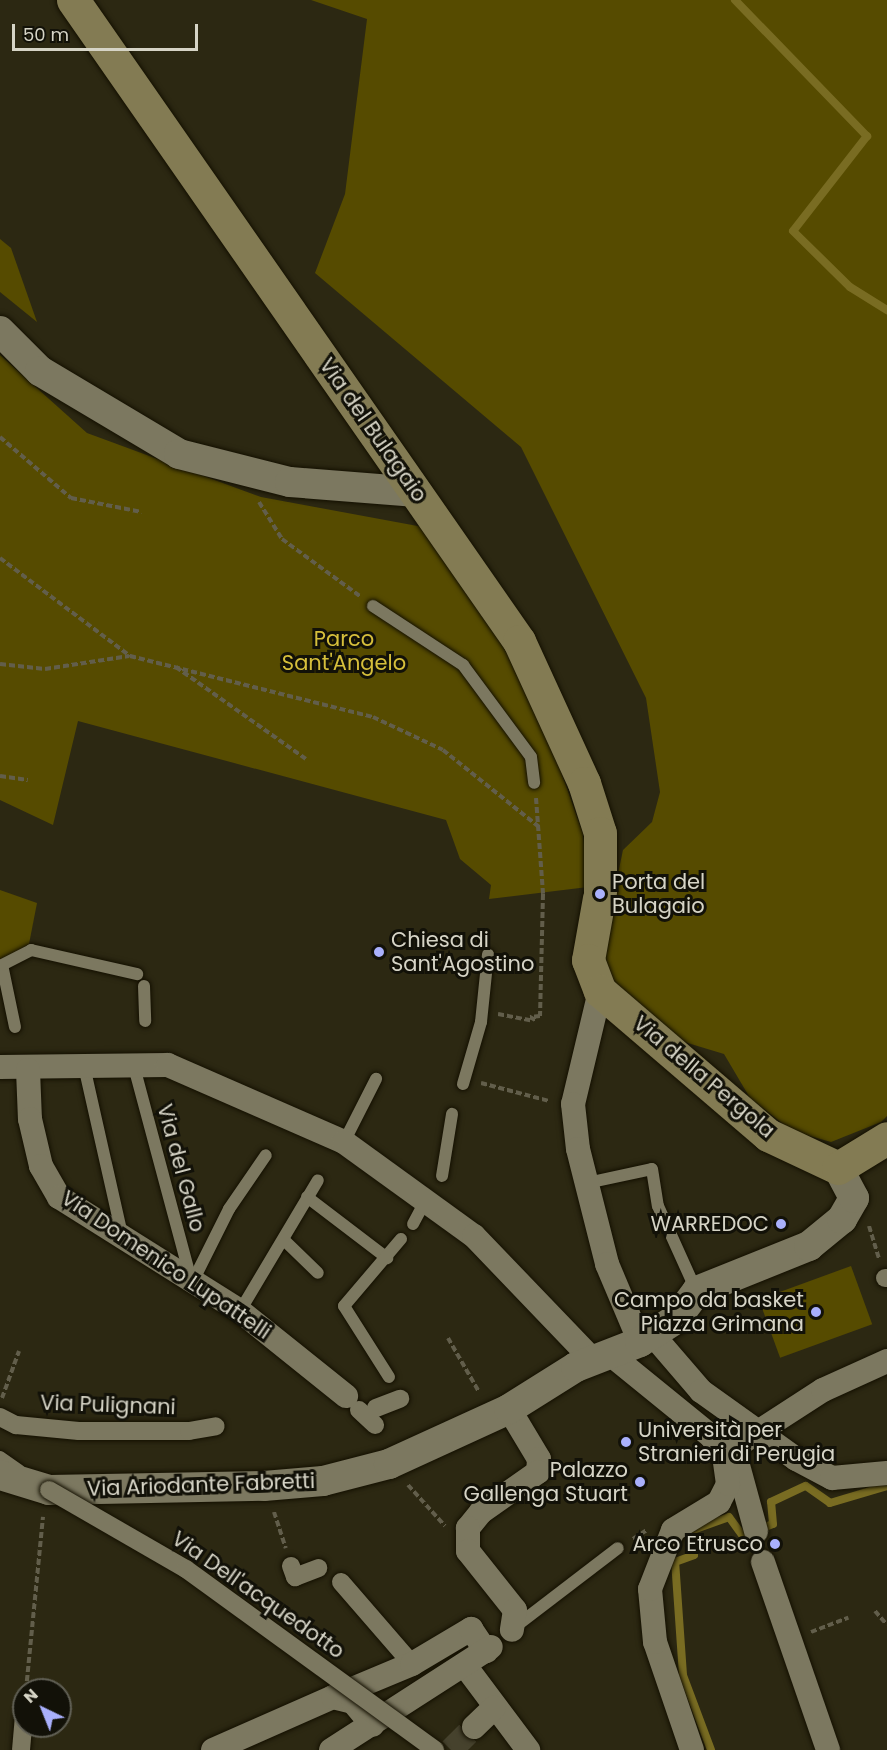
<!DOCTYPE html>
<meta charset="utf-8">
<style>
body{margin:0}
#map{position:relative;width:887px;height:1750px;overflow:hidden;background:#2c2812;font-family:Poppins,sans-serif}
div>[style]{position:absolute}
.green>*{inset:0;background:#564b00;transform-origin:0 0}
.stream>*{height:8px;margin:-4px;padding:0 4px;transform-origin:4px;border-radius:4px;background:#796c22}
.minor-tunnel>*{height:24px;margin-top:-12px;transform-origin:0;background:repeating-linear-gradient(90deg,#46422d 0 24px,transparent 0 36px)}
.path>*{height:4px;margin-top:-2px;transform-origin:0;background:repeating-linear-gradient(90deg,#625e4b 0 6px,transparent 0 9px)}
.roads{filter:drop-shadow(0 0 2px #141000) drop-shadow(0 0 2px #141000)}
.service>*{height:12px;margin:-6px;padding:0 6px;transform-origin:6px;border-radius:6px;background:#7c7860}
.pedestrian>*{height:18px;margin:-9px;padding:0 9px;transform-origin:9px;border-radius:9px;background:#7c7860}
.minor>*{height:24px;margin:-12px;padding:0 12px;transform-origin:12px;border-radius:12px;background:#7c7860}
.tertiary>*{height:30px;margin:-15px;padding:0 15px;transform-origin:15px;border-radius:15px;background:#7c7860}
.secondary>*{height:33px;margin:-16.5px;padding:0 16.5px;transform-origin:16.5px;border-radius:16.5px;background:#837b53}
.bridges{filter:drop-shadow(0 0 2px #141000) drop-shadow(0 0 2px #141000)}
.pedestrian-bridge>*{height:18px;margin:-9px;padding:0 9px;transform-origin:9px;border-radius:9px;background:#7c7860}
.dots>*{width:16px;height:16px;translate:-50% -50%;box-sizing:border-box;border:3px solid #121108;border-radius:50%}
span{translate:-50% -50%;white-space:nowrap;text-align:center;line-height:1.15;-webkit-text-stroke:6px #121108;paint-order:stroke}
.street-label{font-size:21px;color:#d6d4c6}
.park-label{font-size:21px;color:#d6bf3b}
.poi-label{font-size:21px;color:#d6d4c6}
.left{translate:0 -50%;text-align:left}
.right{translate:-100% -50%;text-align:right}
.north{position:absolute;left:12px;top:1678px;width:60px;height:60px;box-sizing:border-box;background:#121108;border:2px solid #605f54;border-radius:50%;rotate:317deg;font-size:16px;font-weight:700;line-height:24px;text-align:center;color:#d6d4c6}
.north::after{content:'';display:block;margin:auto;width:21px;height:27px;background:#a9b0fc;clip-path:polygon(50% 0,100% 100%,50% 72%,0 100%)}
.scale{position:absolute;left:12px;top:24px;width:186px;height:27px;box-sizing:border-box;border:3px solid #d6d4c6;border-top:0;padding-left:8px;font-size:18px;line-height:21px;white-space:nowrap;color:#d6d4c6;-webkit-text-stroke:4px #121108;paint-order:stroke}
</style>
<div id="map">
<div class="green">
<i style="clip-path:polygon(311px 0,887px 0,887px 1116px,881px 1122px,831px 1142px,792px 1131px,750px 1098px,724px 1054px,681px 1041px,614px 984px,600px 959px,623px 850px,652px 822px,660px 792px,646px 698px,521px 447px,315px 273px,345px 194px,367px 19px)"></i>
<i style="clip-path:polygon(0 239px,11px 248px,37px 322px,0 292px)"></i>
<i style="clip-path:polygon(0 355px,87px 433px,261px 497px,423px 527px,496px 629px,552px 746px,583px 834px,588px 887px,489px 899px,491px 885px,460px 859px,446px 820px,78px 721px,53px 825px,0 800px)"></i>
<i style="clip-path:polygon(0 890px,37px 903px,29px 944px,0 962px)"></i>
<i style="left:851px;top:1266px;width:62px;height:98px;rotate:70deg"></i>
</div>
<div class="stream">
<i style="left:735px;top:0;width:190px;rotate:45.9deg"></i>
<i style="left:867px;top:136px;width:120px;rotate:127.9deg"></i>
<i style="left:793px;top:231px;width:80px;rotate:44.5deg"></i>
<i style="left:850px;top:287px;width:44px;rotate:31.9deg"></i>
<i style="left:711px;top:1750px;width:80px;rotate:-110.5deg"></i>
<i style="left:683px;top:1675px;width:113px;rotate:-94deg"></i>
<i style="left:675px;top:1562px;width:20px;rotate:-20deg"></i>
<i style="left:694px;top:1555px;width:24px;rotate:-99deg"></i>
<i style="left:690px;top:1531px;width:41px;rotate:-19.7deg"></i>
<i style="left:729px;top:1517px;width:24px;rotate:54deg"></i>
<i style="left:743px;top:1536px;width:32px;rotate:-22deg"></i>
<i style="left:773px;top:1524px;width:22px;rotate:-95deg"></i>
<i style="left:771px;top:1502px;width:38px;rotate:-25deg"></i>
<i style="left:806px;top:1486px;width:29px;rotate:35deg"></i>
<i style="left:830px;top:1503px;width:59px;rotate:-16.6deg"></i>
</div>
<div class="minor-tunnel">
<i style="left:451px;top:1750px;width:33px;rotate:-45deg"></i>
</div>
<div class="path">
<i style="left:0;top:437px;width:94px;rotate:40.7deg"></i>
<i style="left:71px;top:498px;width:72px;rotate:11.2deg"></i>
<i style="left:259px;top:502px;width:44px;rotate:58.1deg"></i>
<i style="left:282px;top:539px;width:97px;rotate:36.2deg"></i>
<i style="left:0;top:558px;width:163px;rotate:37deg"></i>
<i style="left:130px;top:656px;width:251px;rotate:14.1deg"></i>
<i style="left:373px;top:717px;width:77px;rotate:25.2deg"></i>
<i style="left:443px;top:750px;width:123px;rotate:38.7deg"></i>
<i style="left:0;top:664px;width:45px;rotate:6.3deg"></i>
<i style="left:45px;top:669px;width:85px;rotate:-8.8deg"></i>
<i style="left:176px;top:667px;width:159px;rotate:35.3deg"></i>
<i style="left:0;top:776px;width:28px;rotate:8deg"></i>
<i style="left:536px;top:798px;width:96px;rotate:85.8deg"></i>
<i style="left:543px;top:894px;width:122px;rotate:91.4deg"></i>
<i style="left:540px;top:1016px;width:10px;rotate:174deg"></i>
<i style="left:530px;top:1017px;width:8px;rotate:30deg"></i>
<i style="left:498px;top:1014px;width:33px;rotate:11deg"></i>
<i style="left:481px;top:1083px;width:70px;rotate:14.8deg"></i>
<i style="left:869px;top:1226px;width:34px;rotate:73deg"></i>
<i style="left:448px;top:1338px;width:62px;rotate:60.1deg"></i>
<i style="left:2px;top:1398px;width:50px;rotate:-70.1deg"></i>
<i style="left:408px;top:1485px;width:55px;rotate:47.9deg"></i>
<i style="left:274px;top:1512px;width:38px;rotate:72deg"></i>
<i style="left:633px;top:1539px;width:17px;rotate:-33deg"></i>
<i style="left:875px;top:1611px;width:18px;rotate:49deg"></i>
<i style="left:811px;top:1632px;width:40px;rotate:-21deg"></i>
<i style="left:26px;top:1690px;width:174px;rotate:-84.4deg"></i>
</div>
<div class="roads">
<div class="service">
<i style="left:373px;top:606px;width:108px;rotate:33.2deg"></i>
<i style="left:463px;top:665px;width:114px;rotate:53.5deg"></i>
<i style="left:531px;top:757px;width:26px;rotate:83deg"></i>
<i style="left:144px;top:986px;width:35px;rotate:88deg"></i>
<i style="left:15px;top:1027px;width:63px;rotate:-101.8deg"></i>
<i style="left:2px;top:965px;width:33px;rotate:-27deg"></i>
<i style="left:31px;top:950px;width:109px;rotate:12.8deg"></i>
<i style="left:133px;top:1063px;width:220px;rotate:75deg"></i>
<i style="left:84px;top:1066px;width:173px;rotate:77.3deg"></i>
<i style="left:463px;top:1084px;width:65px;rotate:-73.8deg"></i>
<i style="left:481px;top:1022px;width:68px;rotate:-84.1deg"></i>
<i style="left:344px;top:1142px;width:71px;rotate:-63.1deg"></i>
<i style="left:442px;top:1176px;width:63px;rotate:-80.8deg"></i>
<i style="left:587px;top:1183px;width:66px;rotate:-12.2deg"></i>
<i style="left:652px;top:1169px;width:37px;rotate:81deg"></i>
<i style="left:658px;top:1206px;width:92px;rotate:65.7deg"></i>
<i style="left:307px;top:1197px;width:101px;rotate:37.3deg"></i>
<i style="left:413px;top:1224px;width:30px;rotate:-62deg"></i>
<i style="left:284px;top:1240px;width:47px;rotate:44.1deg"></i>
<i style="left:192px;top:1283px;width:83px;rotate:-63.4deg"></i>
<i style="left:229px;top:1209px;width:65px;rotate:-55.6deg"></i>
<i style="left:240px;top:1311px;width:152px;rotate:-59.2deg"></i>
<i style="left:389px;top:1377px;width:84px;rotate:-122.4deg"></i>
<i style="left:344px;top:1306px;width:88px;rotate:-49.6deg"></i>
<i style="left:0;top:1457px;width:24px;rotate:35deg"></i>
<i style="left:516px;top:1626px;width:128px;rotate:-37.4deg"></i>
</div>
<div class="pedestrian">
<i style="left:885px;top:1278px;width:2px"></i>
<i style="left:376px;top:1408px;width:26px;rotate:-21deg"></i>
<i style="left:359px;top:1410px;width:22px;rotate:43deg"></i>
<i style="left:0;top:1417px;width:18px;rotate:27deg"></i>
<i style="left:16px;top:1425px;width:63px;rotate:5.4deg"></i>
<i style="left:79px;top:1431px;width:110px"></i>
<i style="left:189px;top:1431px;width:27px;rotate:-10deg"></i>
<i style="left:291px;top:1566px;width:12px;rotate:70deg"></i>
<i style="left:295px;top:1577px;width:25px;rotate:-21deg"></i>
<i style="left:341px;top:1582px;width:108px;rotate:49.1deg"></i>
<i style="left:21px;top:1750px;width:35px;rotate:-85deg"></i>
</div>
<div class="minor">
<i style="left:600px;top:991px;width:116px;rotate:103.4deg"></i>
<i style="left:573px;top:1104px;width:45px;rotate:83.7deg"></i>
<i style="left:578px;top:1149px;width:119px;rotate:75.8deg"></i>
<i style="left:607px;top:1264px;width:85px;rotate:67.1deg"></i>
<i style="left:0;top:1067px;width:168px;rotate:-0.7deg"></i>
<i style="left:168px;top:1065px;width:192px;rotate:23.6deg"></i>
<i style="left:344px;top:1142px;width:160px;rotate:35.9deg"></i>
<i style="left:474px;top:1236px;width:172px;rotate:46.2deg"></i>
<i style="left:28px;top:1070px;width:49px;rotate:87.7deg"></i>
<i style="left:30px;top:1119px;width:48px;rotate:76.8deg"></i>
<i style="left:41px;top:1166px;width:36px;rotate:60deg"></i>
<i style="left:59px;top:1197px;width:214px;rotate:32.2deg"></i>
<i style="left:240px;top:1311px;width:136px;rotate:38.7deg"></i>
<i style="left:652px;top:1334px;width:75px;rotate:49.3deg"></i>
<i style="left:701px;top:1391px;width:117px;rotate:35.6deg"></i>
<i style="left:796px;top:1459px;width:41px;rotate:27.8deg"></i>
<i style="left:832px;top:1478px;width:55px;rotate:-5.2deg"></i>
<i style="left:610px;top:1354px;width:130px;rotate:39.1deg"></i>
<i style="left:711px;top:1436px;width:22px;rotate:54deg"></i>
<i style="left:509px;top:1409px;width:58px;rotate:59deg"></i>
<i style="left:539px;top:1459px;width:13px;rotate:94deg"></i>
<i style="left:538px;top:1472px;width:70px;rotate:144.9deg"></i>
<i style="left:481px;top:1512px;width:21px;rotate:129deg"></i>
<i style="left:468px;top:1528px;width:23px;rotate:90deg"></i>
<i style="left:468px;top:1551px;width:75px;rotate:51.5deg"></i>
<i style="left:515px;top:1610px;width:20px;rotate:99deg"></i>
<i style="left:724px;top:1454px;width:118px;rotate:-32.9deg"></i>
<i style="left:823px;top:1390px;width:70px;rotate:-24.4deg"></i>
<i style="left:736px;top:1458px;width:76px;rotate:74.7deg"></i>
<i style="left:763px;top:1562px;width:199px;rotate:70.9deg"></i>
<i style="left:466px;top:1667px;width:104px;rotate:53.2deg"></i>
<i style="left:333px;top:1697px;width:86px;rotate:-22.7deg"></i>
<i style="left:412px;top:1664px;width:69px;rotate:-30.7deg"></i>
<i style="left:471px;top:1629px;width:27px;rotate:56deg"></i>
<i style="left:474px;top:1727px;width:28px;rotate:-44deg"></i>
<i style="left:213px;top:1750px;width:131px;rotate:-23.8deg"></i>
<i style="left:333px;top:1697px;width:21px;rotate:14deg"></i>
<i style="left:353px;top:1702px;width:30px;rotate:50deg"></i>
<i style="left:331px;top:1750px;width:190px;rotate:-32.8deg"></i>
<i style="left:692px;top:1750px;width:114px;rotate:-108.9deg"></i>
<i style="left:655px;top:1642px;width:53px;rotate:-95.4deg"></i>
<i style="left:650px;top:1589px;width:63px;rotate:-68.7deg"></i>
<i style="left:673px;top:1530px;width:54px;rotate:-31.3deg"></i>
<i style="left:719px;top:1502px;width:20px;rotate:-63deg"></i>
<i style="left:728px;top:1484px;width:30px;rotate:-98deg"></i>
</div>
<div class="tertiary">
<i style="left:0;top:331px;width:57px;rotate:45deg"></i>
<i style="left:40px;top:371px;width:162px;rotate:30.8deg"></i>
<i style="left:179px;top:454px;width:114px;rotate:14.2deg"></i>
<i style="left:290px;top:482px;width:127px;rotate:4.5deg"></i>
<i style="left:0;top:1475px;width:51px;rotate:17deg"></i>
<i style="left:49px;top:1490px;width:215px;rotate:-1.1deg"></i>
<i style="left:264px;top:1486px;width:59px;rotate:-4.8deg"></i>
<i style="left:323px;top:1481px;width:68px;rotate:-14.4deg"></i>
<i style="left:389px;top:1464px;width:132px;rotate:-24.6deg"></i>
<i style="left:509px;top:1409px;width:79px;rotate:-32.1deg"></i>
<i style="left:576px;top:1367px;width:69px;rotate:-21.3deg"></i>
<i style="left:640px;top:1342px;width:43px;rotate:-32.6deg"></i>
<i style="left:676px;top:1319px;width:35px;rotate:-53deg"></i>
<i style="left:697px;top:1291px;width:121px;rotate:-21.9deg"></i>
<i style="left:809px;top:1246px;width:43px;rotate:-39.3deg"></i>
<i style="left:842px;top:1219px;width:24px;rotate:-60deg"></i>
<i style="left:854px;top:1198px;width:34px;rotate:-118deg"></i>
</div>
<div class="secondary">
<i style="left:73px;top:0;width:781px;rotate:55.17deg"></i>
<i style="left:519px;top:641px;width:156px;rotate:65.4deg"></i>
<i style="left:584px;top:783px;width:52px;rotate:72.3deg"></i>
<i style="left:600px;top:833px;width:59px;rotate:90deg"></i>
<i style="left:599px;top:898px;width:63px;rotate:100.1deg"></i>
<i style="left:588px;top:960px;width:33px;rotate:69deg"></i>
<i style="left:600px;top:991px;width:221px;rotate:40.6deg"></i>
<i style="left:768px;top:1135px;width:77px;rotate:25.2deg"></i>
<i style="left:838px;top:1168px;width:57px;rotate:-31.5deg"></i>
</div>
</div>
<div class="bridges">
<div class="pedestrian-bridge">
<i style="left:49px;top:1490px;width:158px;rotate:30deg"></i>
<i style="left:186px;top:1569px;width:308px;rotate:36deg"></i>
</div>
</div>
<div class="dots">
<i style="left:600px;top:894px;background:#a9b0fc"></i>
<i style="left:379px;top:952px;background:#a9b0fc"></i>
<i style="left:781px;top:1224px;background:#a9b0fc"></i>
<i style="left:816px;top:1312px;background:#a9b0fc"></i>
<i style="left:626px;top:1442px;background:#a9b0fc"></i>
<i style="left:640px;top:1482px;background:#a9b0fc"></i>
<i style="left:775px;top:1544px;background:#a9b0fc"></i>
</div>
<div class="street-label">
<span style="left:373px;top:430px;rotate:55deg">Via del Bulagaio</span>
<span style="left:704px;top:1077px;rotate:40deg">Via della Pergola</span>
<span style="left:181px;top:1168px;rotate:75deg">Via del Gallo</span>
<span style="left:166px;top:1265px;rotate:34deg">Via Domenico Lupattelli</span>
<span style="left:108px;top:1405px;rotate:2deg">Via Pulignani</span>
<span style="left:201px;top:1485px;rotate:-2deg">Via Ariodante Fabretti</span>
<span style="left:258px;top:1595px;rotate:35deg">Via Dell'acquedotto</span>
</div>
<div class="park-label">
<span style="left:344px;top:651px">Parco<br>Sant'Angelo</span>
</div>
<div class="poi-label">
<span class="left" style="left:612px;top:894px">Porta del<br>Bulagaio</span>
<span class="left" style="left:391px;top:952px">Chiesa di<br>Sant'Agostino</span>
<span class="right" style="left:769px;top:1224px">WARREDOC</span>
<span class="right" style="left:804px;top:1312px">Campo da basket<br>Piazza Grimana</span>
<span class="left" style="left:638px;top:1442px">Università per<br>Stranieri di Perugia</span>
<span class="right" style="left:628px;top:1482px">Palazzo<br>Gallenga Stuart</span>
<span class="right" style="left:763px;top:1544px">Arco Etrusco</span>
</div>
<div class="north">N</div>
<div class="scale">50 m</div>
</div>
